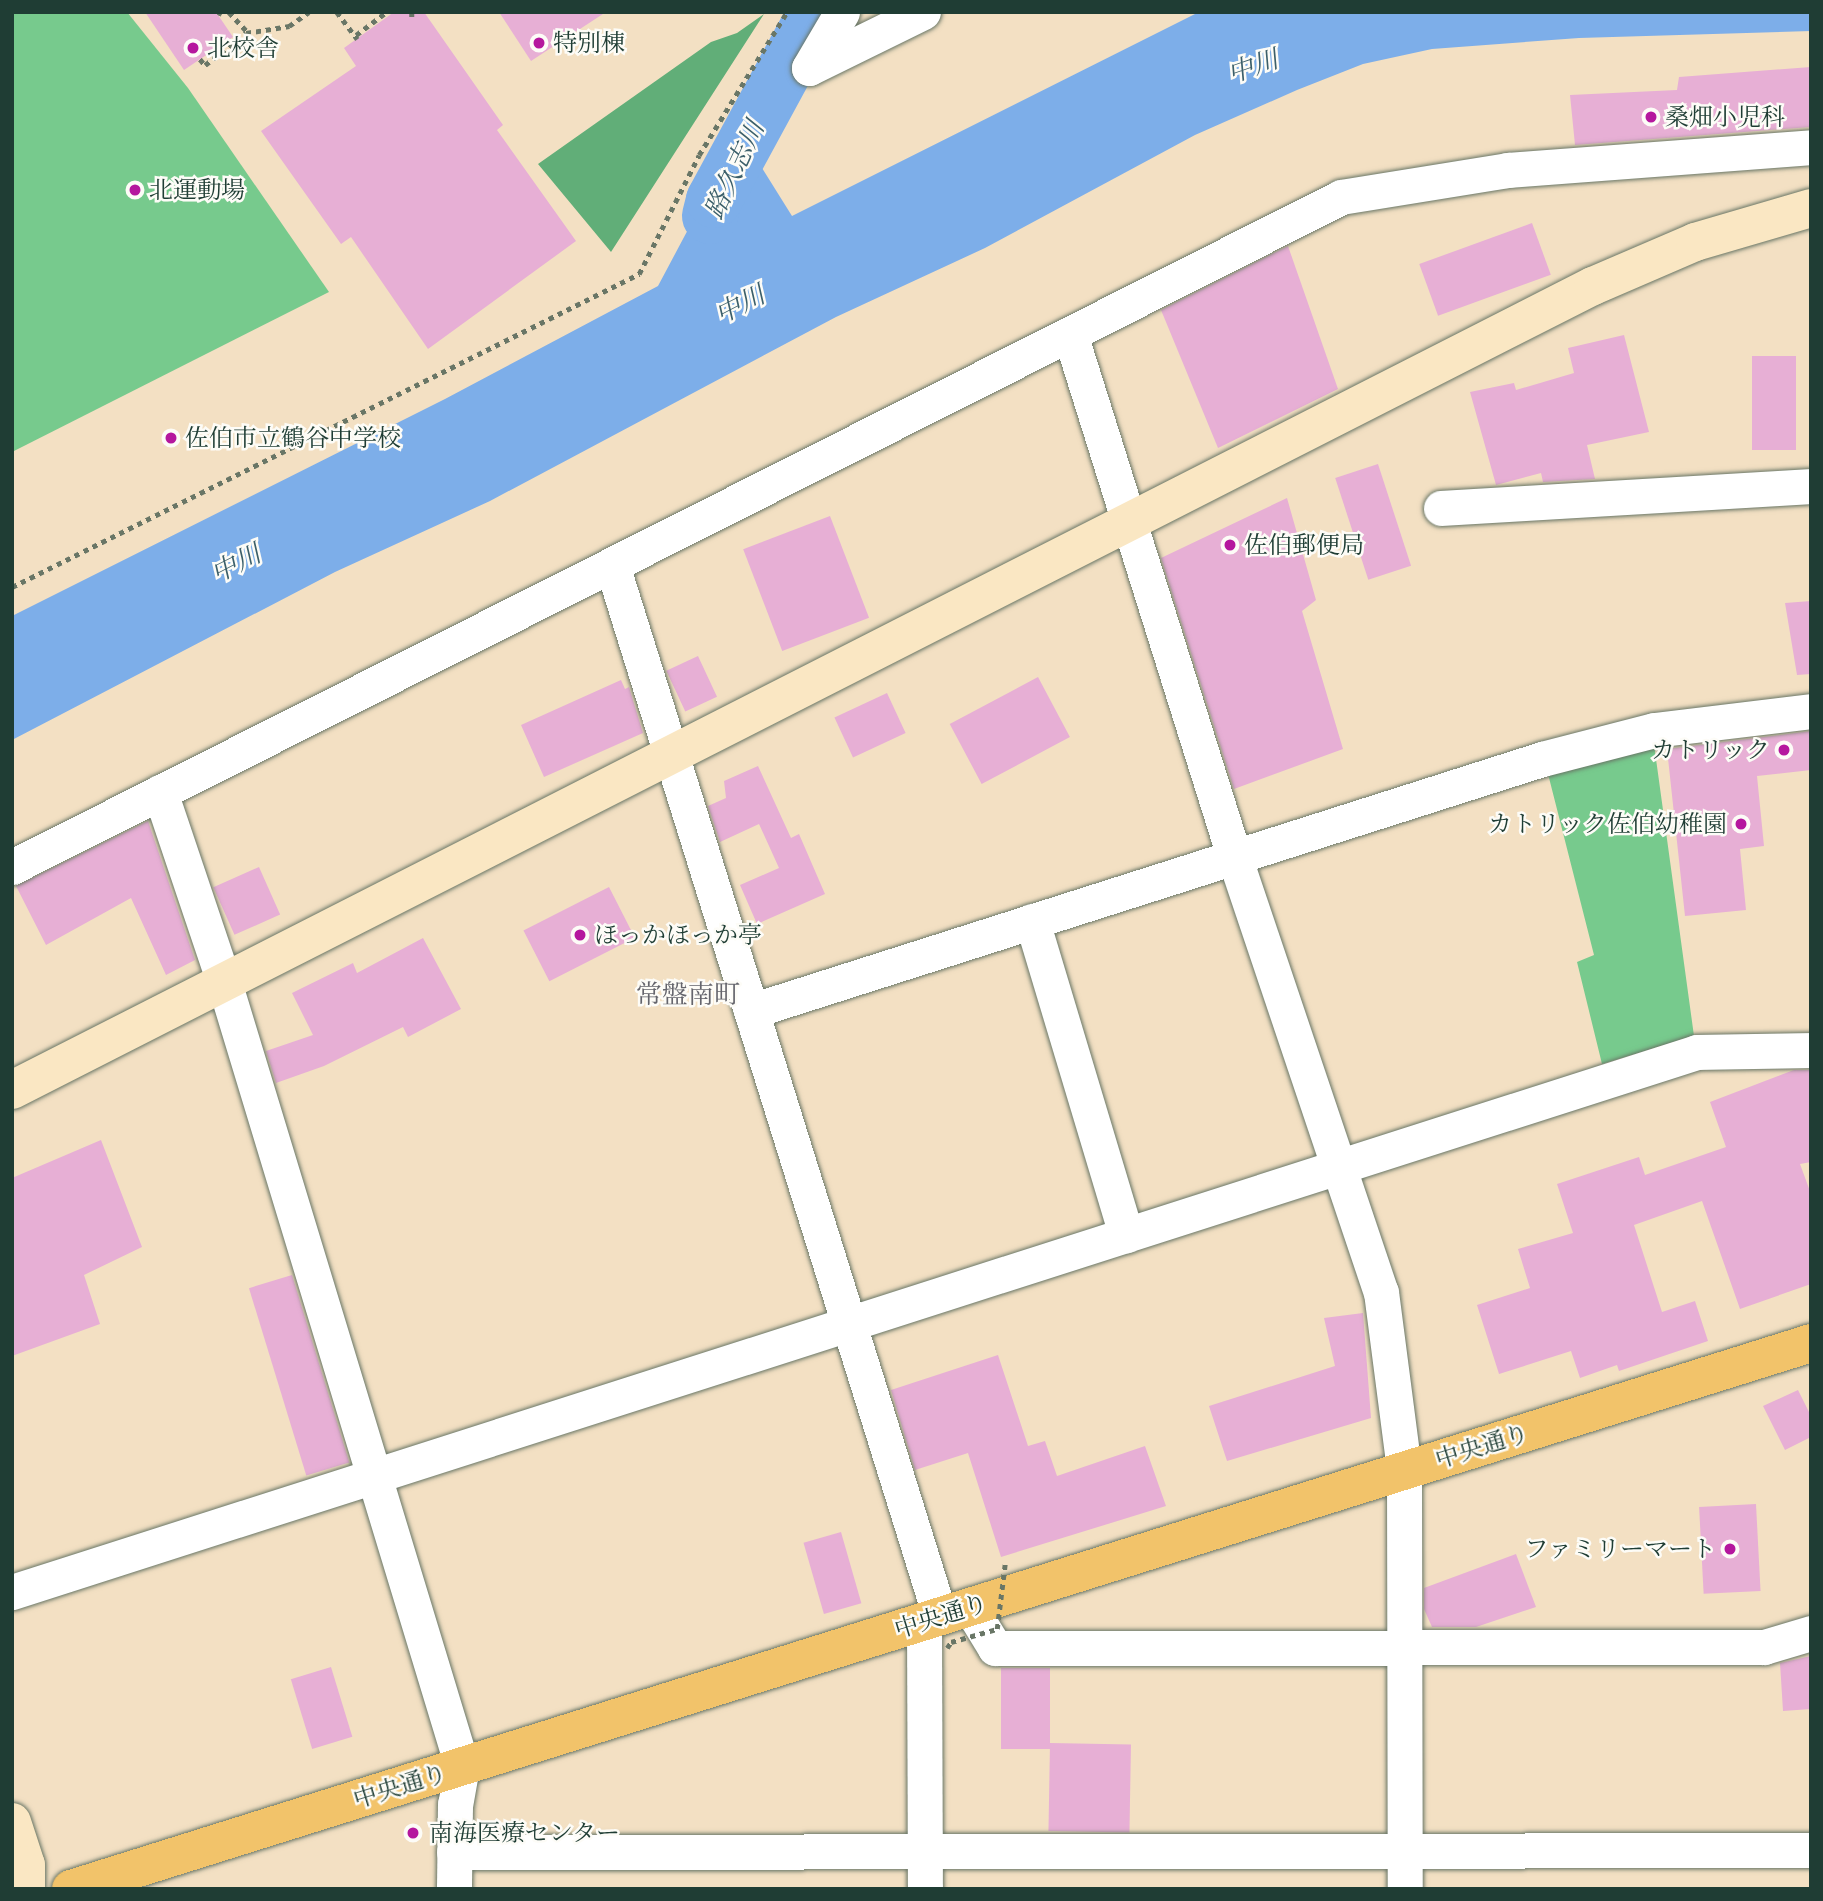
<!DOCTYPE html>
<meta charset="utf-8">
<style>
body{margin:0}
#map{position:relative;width:1823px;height:1901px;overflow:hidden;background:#f3e0c3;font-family:"EB Garamond","Noto Serif JP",serif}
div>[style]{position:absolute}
.green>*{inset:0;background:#77ca8d}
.forest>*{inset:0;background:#61ae78}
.water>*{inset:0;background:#7daee9}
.river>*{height:56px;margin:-28px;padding:0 28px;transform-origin:28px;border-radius:28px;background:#7daee9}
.building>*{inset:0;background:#e7afd5;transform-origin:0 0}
.path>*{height:4.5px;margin-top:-2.25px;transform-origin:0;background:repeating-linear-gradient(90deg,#697666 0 5px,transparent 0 10px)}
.roads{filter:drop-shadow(0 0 2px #697666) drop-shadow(0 0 2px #697666)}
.street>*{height:35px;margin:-17.5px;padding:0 17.5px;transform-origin:17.5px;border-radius:17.5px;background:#fff}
.secondary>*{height:38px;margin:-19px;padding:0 19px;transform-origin:19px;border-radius:19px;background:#fae7c3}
.highway>*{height:38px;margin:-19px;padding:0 19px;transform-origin:19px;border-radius:19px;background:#f2c36a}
.path-bridge>*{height:4.5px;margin-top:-2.25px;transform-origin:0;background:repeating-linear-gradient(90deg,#697666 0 5px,transparent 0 10px)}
.dots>*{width:19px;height:19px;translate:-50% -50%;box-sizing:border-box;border:4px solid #fdfcf7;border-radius:50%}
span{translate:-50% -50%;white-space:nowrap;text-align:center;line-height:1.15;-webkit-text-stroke:5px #fdfcf7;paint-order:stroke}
.poi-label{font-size:24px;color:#1f3d34}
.left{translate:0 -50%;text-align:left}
.right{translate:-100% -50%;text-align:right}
.street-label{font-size:24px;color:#1f3d34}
.water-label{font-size:26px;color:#3b5f6a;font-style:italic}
.neighbourhood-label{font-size:26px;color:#65656c}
.frame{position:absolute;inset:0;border:14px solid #1f3d34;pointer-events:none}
</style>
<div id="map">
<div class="green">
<i style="clip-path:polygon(12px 12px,127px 12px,188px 88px,329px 292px,12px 452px)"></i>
<i style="clip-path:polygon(1653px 737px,1694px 1036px,1602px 1064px,1577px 962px,1594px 955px,1546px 766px)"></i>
</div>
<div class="forest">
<i style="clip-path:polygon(764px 14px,611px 252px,538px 164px,711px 42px,737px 33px)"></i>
</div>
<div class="water">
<i style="clip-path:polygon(1199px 12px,1811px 12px,1811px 31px,1579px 38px,1432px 49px,1363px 64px,1297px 90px,1195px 135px,985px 248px,836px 317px,490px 501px,335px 572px,12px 740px,12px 616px,445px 399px,658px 286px,733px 145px,752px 152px,792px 216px)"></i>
</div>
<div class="river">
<i style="left:710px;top:216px;width:16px;rotate:-76deg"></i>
<i style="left:714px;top:200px;width:214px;rotate:-61.5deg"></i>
</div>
<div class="building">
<i style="clip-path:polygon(145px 12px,216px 12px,233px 37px,184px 70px)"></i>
<i style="clip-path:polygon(394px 12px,424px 12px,503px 125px,497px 130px,576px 241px,428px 349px,351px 237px,341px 244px,261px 131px,356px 66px,344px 48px)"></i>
<i style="clip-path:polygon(499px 12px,606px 12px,531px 61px)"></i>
<i style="clip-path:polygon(1811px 67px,1811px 127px,1575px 145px,1570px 95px,1677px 90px,1679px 77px)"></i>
<i style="left:1532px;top:223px;width:55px;height:120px;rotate:70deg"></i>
<i style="clip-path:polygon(1288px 246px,1338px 389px,1218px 448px,1161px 310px)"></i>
<i style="clip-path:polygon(1624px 335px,1649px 432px,1587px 445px,1595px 479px,1543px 482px,1541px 473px,1496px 485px,1470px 392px,1514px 383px,1516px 390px,1574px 373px,1568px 348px)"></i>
<i style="left:1752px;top:356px;width:44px;height:94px"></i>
<i style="left:1378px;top:464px;width:107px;height:45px;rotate:72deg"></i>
<i style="clip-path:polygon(1287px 498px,1316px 600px,1302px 611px,1343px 749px,1234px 789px,1161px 558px)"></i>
<i style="left:830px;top:516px;width:109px;height:93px;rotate:69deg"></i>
<i style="clip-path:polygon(1811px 601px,1811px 674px,1797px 675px,1785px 603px)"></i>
<i style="left:698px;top:656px;width:45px;height:35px;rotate:65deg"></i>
<i style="left:1038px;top:677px;width:68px;height:100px;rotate:62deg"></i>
<i style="clip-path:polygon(621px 680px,625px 689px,629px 687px,643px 733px,544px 777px,521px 725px)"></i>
<i style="left:887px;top:693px;width:44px;height:58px;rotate:65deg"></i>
<i style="clip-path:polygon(1811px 731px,1811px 770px,1757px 776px,1764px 846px,1740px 849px,1746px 910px,1685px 916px,1667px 749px)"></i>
<i style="clip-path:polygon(758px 766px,791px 838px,799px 834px,825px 894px,757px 924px,740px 885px,779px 868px,759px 824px,720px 842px,708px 806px,726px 798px,724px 781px)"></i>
<i style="clip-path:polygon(148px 821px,195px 960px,166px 975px,131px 898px,46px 945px,16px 886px)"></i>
<i style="left:259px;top:867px;width:52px;height:50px;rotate:66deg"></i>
<i style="left:609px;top:887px;width:57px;height:96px;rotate:63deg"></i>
<i style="clip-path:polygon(423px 938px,461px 1009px,408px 1037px,403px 1027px,324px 1066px,276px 1083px,266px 1051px,313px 1035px,292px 993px,353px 963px,357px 973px)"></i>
<i style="clip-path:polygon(1794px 1070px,1811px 1070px,1811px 1162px,1800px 1164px,1811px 1194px,1811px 1284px,1740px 1309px,1702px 1201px,1634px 1225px,1662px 1312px,1695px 1301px,1708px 1341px,1619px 1371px,1617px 1365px,1580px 1378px,1571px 1351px,1499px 1374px,1477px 1305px,1530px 1288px,1518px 1249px,1573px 1233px,1557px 1184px,1639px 1157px,1645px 1175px,1726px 1147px,1710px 1102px)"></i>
<i style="clip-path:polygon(101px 1140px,142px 1247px,84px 1275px,100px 1324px,12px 1356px,12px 1178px)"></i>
<i style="left:292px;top:1275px;width:196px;height:45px;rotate:73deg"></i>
<i style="clip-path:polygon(1363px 1313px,1371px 1418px,1227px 1461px,1209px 1406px,1335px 1366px,1324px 1318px)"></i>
<i style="clip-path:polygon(998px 1355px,1028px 1446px,1045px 1441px,1057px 1476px,1145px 1446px,1166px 1506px,1001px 1557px,968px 1453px,915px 1470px,891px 1390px)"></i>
<i style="clip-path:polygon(1798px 1390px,1811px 1416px,1811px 1437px,1785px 1450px,1763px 1406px)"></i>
<i style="left:1756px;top:1504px;width:87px;height:57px;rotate:87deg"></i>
<i style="left:841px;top:1532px;width:74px;height:39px;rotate:74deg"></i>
<i style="clip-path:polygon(1516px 1554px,1536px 1607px,1476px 1627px,1432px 1627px,1424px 1609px,1424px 1588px)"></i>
<i style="clip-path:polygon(1811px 1656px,1811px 1709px,1783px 1711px,1780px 1663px)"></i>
<i style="left:331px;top:1667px;width:73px;height:42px;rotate:73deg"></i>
<i style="left:1001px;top:1668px;width:49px;height:81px"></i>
<i style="left:1050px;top:1743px;width:81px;height:88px;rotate:1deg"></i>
</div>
<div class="path">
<i style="left:229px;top:12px;width:26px;rotate:47deg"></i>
<i style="left:337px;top:12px;width:34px;rotate:53deg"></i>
<i style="left:393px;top:12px;width:1px"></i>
<i style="left:412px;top:12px;width:5px;rotate:90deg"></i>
<i style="left:218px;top:15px;width:4px;rotate:-56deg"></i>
<i style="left:356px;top:35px;width:38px;rotate:-37deg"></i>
<i style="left:200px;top:59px;width:8px;rotate:50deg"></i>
<i style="left:205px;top:65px;width:52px;rotate:-38deg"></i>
<i style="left:246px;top:33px;width:44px;rotate:-9.2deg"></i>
<i style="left:289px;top:26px;width:24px;rotate:-35deg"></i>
<i style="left:12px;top:587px;width:701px;rotate:-26.53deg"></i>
<i style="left:639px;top:274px;width:133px;rotate:-63.2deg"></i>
<i style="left:699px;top:155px;width:168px;rotate:-58.4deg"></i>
</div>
<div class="roads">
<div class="street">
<i style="left:842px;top:12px;width:65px;rotate:120.5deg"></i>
<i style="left:809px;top:68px;width:127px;rotate:-26.2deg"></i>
<i style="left:1070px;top:334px;width:547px;rotate:72.56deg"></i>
<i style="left:1234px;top:856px;width:460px;rotate:71.4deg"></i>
<i style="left:1381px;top:1292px;width:179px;rotate:82.6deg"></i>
<i style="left:1404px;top:1470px;width:419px;rotate:89.9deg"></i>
<i style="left:1441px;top:508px;width:371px;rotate:-3.4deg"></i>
<i style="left:612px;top:565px;width:1101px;rotate:72.67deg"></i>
<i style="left:160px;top:792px;width:204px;rotate:71.4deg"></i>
<i style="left:225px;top:985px;width:816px;rotate:73.12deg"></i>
<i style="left:462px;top:1766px;width:39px;rotate:100deg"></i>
<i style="left:455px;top:1804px;width:85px;rotate:90.7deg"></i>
<i style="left:12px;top:867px;width:1488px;rotate:-26.75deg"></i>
<i style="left:1341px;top:197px;width:169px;rotate:-9.2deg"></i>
<i style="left:1508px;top:170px;width:304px;rotate:-4.3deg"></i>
<i style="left:1032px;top:921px;width:328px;rotate:73.3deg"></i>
<i style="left:751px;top:1011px;width:830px;rotate:-17.67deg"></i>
<i style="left:1542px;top:759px;width:116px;rotate:-14.5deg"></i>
<i style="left:1654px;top:730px;width:158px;rotate:-6.9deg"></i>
<i style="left:12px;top:1592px;width:1769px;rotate:-17.77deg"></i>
<i style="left:1697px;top:1052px;width:114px;rotate:-1deg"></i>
<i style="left:970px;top:1607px;width:48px;rotate:58.6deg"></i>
<i style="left:995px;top:1648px;width:769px;rotate:-0.07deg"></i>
<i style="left:1764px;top:1647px;width:49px;rotate:-16.6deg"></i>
<i style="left:924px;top:1621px;width:268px;rotate:89.8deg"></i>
<i style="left:454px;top:1852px;width:1357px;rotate:-0.08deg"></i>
</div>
<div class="secondary">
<i style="left:12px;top:1090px;width:1774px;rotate:-26.96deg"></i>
<i style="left:1593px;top:286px;width:111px;rotate:-23.3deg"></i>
<i style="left:1695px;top:242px;width:121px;rotate:-16.3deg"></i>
<i style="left:12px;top:1822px;width:45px;rotate:72deg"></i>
<i style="left:26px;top:1865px;width:24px;rotate:90deg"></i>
</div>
<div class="highway">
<i style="left:71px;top:1889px;width:1824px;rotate:-17.42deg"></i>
</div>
</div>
<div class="path-bridge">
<i style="left:947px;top:1648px;width:7px;rotate:-56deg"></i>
<i style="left:951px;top:1642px;width:48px;rotate:-15.8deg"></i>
<i style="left:997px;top:1629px;width:65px;rotate:-83deg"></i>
</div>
<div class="dots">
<i style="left:539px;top:43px;background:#b5179e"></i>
<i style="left:193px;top:48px;background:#b5179e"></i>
<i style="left:1651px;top:117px;background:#b5179e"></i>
<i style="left:135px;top:190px;background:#b5179e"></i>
<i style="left:171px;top:438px;background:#b5179e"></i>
<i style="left:1230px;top:545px;background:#b5179e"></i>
<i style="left:1784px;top:750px;background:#b5179e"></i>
<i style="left:1741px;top:824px;background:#b5179e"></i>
<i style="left:580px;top:935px;background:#b5179e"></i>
<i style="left:1730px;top:1549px;background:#b5179e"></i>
<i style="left:413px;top:1833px;background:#b5179e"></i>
</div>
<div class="poi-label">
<span class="left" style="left:553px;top:43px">特別棟</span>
<span class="left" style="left:207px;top:48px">北校舎</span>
<span class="left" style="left:1665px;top:117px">桑畑小児科</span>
<span class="left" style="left:149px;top:190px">北運動場</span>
<span class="left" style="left:185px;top:438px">佐伯市立鶴谷中学校</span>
<span class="left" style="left:1244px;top:545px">佐伯郵便局</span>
<span class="right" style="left:1770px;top:750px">カトリック</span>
<span class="right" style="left:1727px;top:824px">カトリック佐伯幼稚園</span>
<span class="left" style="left:594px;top:935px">ほっかほっか亭</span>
<span class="right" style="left:1716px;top:1549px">ファミリーマート</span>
<span class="left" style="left:429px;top:1833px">南海医療センター</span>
</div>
<div class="street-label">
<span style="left:1482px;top:1446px;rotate:-17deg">中央通り</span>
<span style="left:941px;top:1616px;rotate:-17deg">中央通り</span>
<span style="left:400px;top:1786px;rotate:-17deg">中央通り</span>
</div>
<div class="water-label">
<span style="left:1253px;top:67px;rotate:-19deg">中川</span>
<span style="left:735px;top:170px;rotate:-65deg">路久志川</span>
<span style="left:740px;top:305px;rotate:-27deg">中川</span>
<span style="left:236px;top:564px;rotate:-27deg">中川</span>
</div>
<div class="neighbourhood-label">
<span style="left:688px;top:995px">常盤南町</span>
</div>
<div class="frame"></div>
</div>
